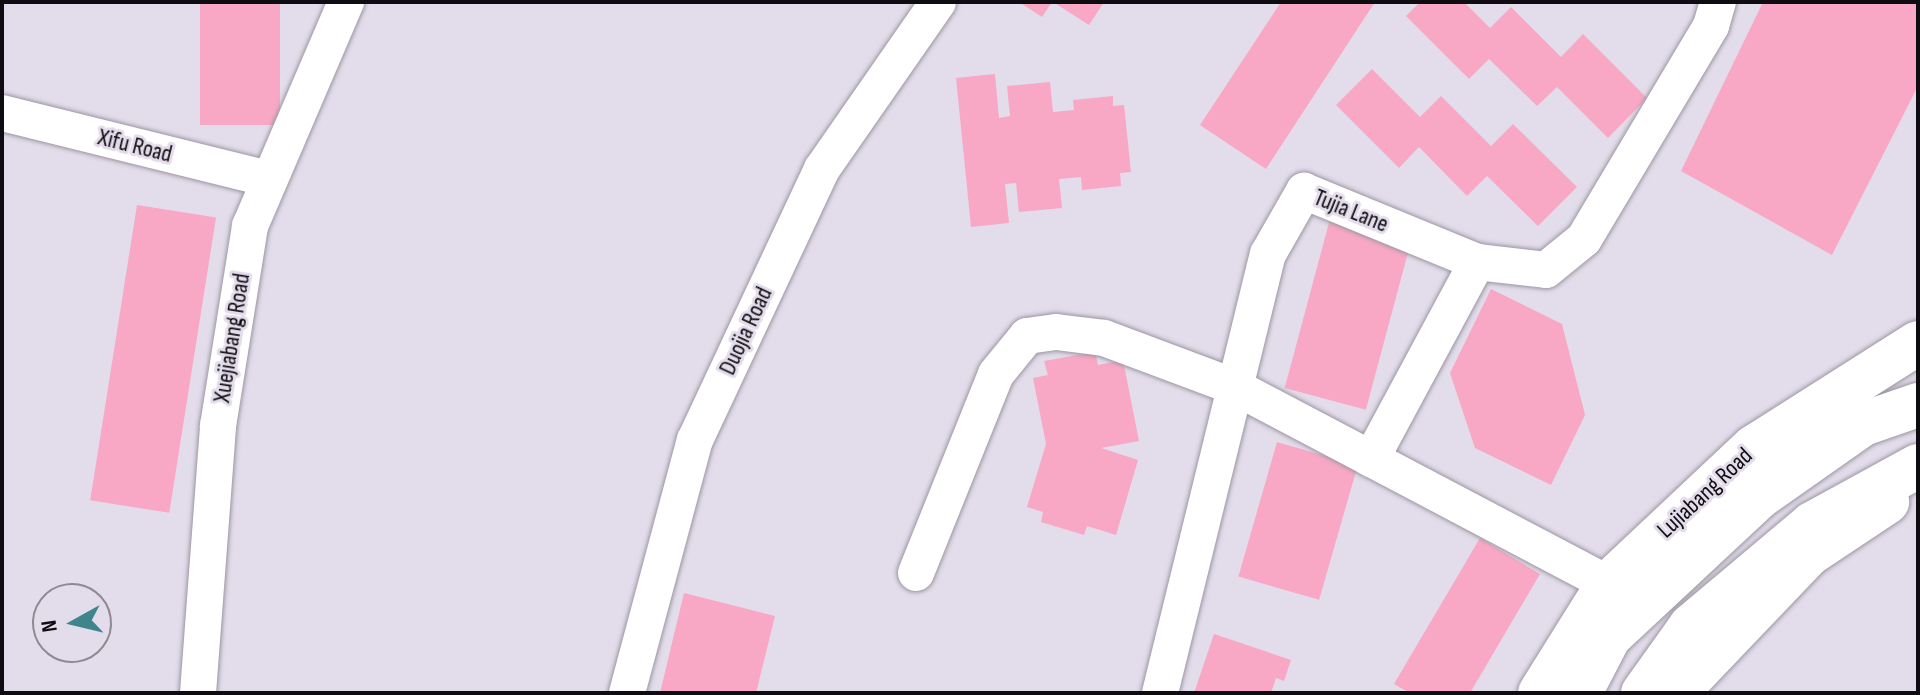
<!DOCTYPE html>
<style>
body{margin:0}
#map{position:relative;width:1920px;height:695px;overflow:hidden;background:#e3dcea;font-family:"Sofia Sans Condensed",sans-serif}
div>[style]{position:absolute}
.building>*{inset:0;background:#f8a8c4;transform-origin:0 0}
.roads{filter:drop-shadow(0 0 2px #9c96a3) drop-shadow(0 0 2px #9c96a3)}
.minor>*{height:36px;margin:-18px;padding:0 18px;transform-origin:18px;border-radius:18px;background:#fff}
.major>*{height:44px;margin:-22px;padding:0 22px;transform-origin:22px;border-radius:22px;background:#fff}
.highway>*{height:44px;margin:-22px;padding:0 22px;transform-origin:22px;border-radius:22px;background:#fff}
span{translate:-50% -50%;white-space:nowrap;text-align:center;line-height:1.15;-webkit-text-stroke:6px #e3dcea;paint-order:stroke}
.street-label{font-size:24px;color:#0e0c11}
.frame{position:absolute;inset:0;border:4px solid #0e0c11;pointer-events:none}
.north{position:absolute;left:32px;top:583px;width:80px;height:80px;box-sizing:border-box;background:#e3dcea;border:2px solid #8e8993;border-radius:50%;rotate:262deg;font-size:22px;font-weight:700;line-height:32px;text-align:center;color:#0e0c11}
.north::after{content:'';display:block;margin:auto;width:28px;height:36px;background:#3e858d;clip-path:polygon(50% 0,100% 100%,50% 72%,0 100%)}
</style>
<div id="map">
<div class="building">
<i style="left:200px;top:2px;width:80px;height:123px"></i>
<i style="clip-path:polygon(1019px 2px,1052px 2px,1042px 17px)"></i>
<i style="clip-path:polygon(1053px 2px,1104px 2px,1089px 25px)"></i>
<i style="clip-path:polygon(1281px 2px,1375px 2px,1266px 169px,1200px 125px)"></i>
<i style="clip-path:polygon(1420px 2px,1464px 2px,1490px 28px,1511px 7px,1561px 57px,1583px 34px,1647px 98px,1608px 138px,1557px 87px,1537px 106px,1489px 59px,1469px 79px,1406px 16px)"></i>
<i style="clip-path:polygon(1763px 2px,1918px 2px,1918px 86px,1832px 255px,1681px 171px)"></i>
<i style="clip-path:polygon(1372px 69px,1420px 117px,1441px 96px,1491px 146px,1513px 124px,1577px 187px,1538px 226px,1487px 176px,1467px 196px,1419px 147px,1399px 168px,1336px 105px)"></i>
<i style="clip-path:polygon(995px 74px,999px 118px,1010px 116px,1007px 86px,1050px 82px,1053px 112px,1074px 110px,1073px 100px,1113px 96px,1113px 106px,1124px 105px,1131px 172px,1120px 173px,1121px 186px,1082px 190px,1081px 177px,1059px 179px,1062px 208px,1019px 212px,1016px 183px,1005px 184px,1009px 223px,971px 227px,956px 78px)"></i>
<i style="left:137px;top:205px;width:80px;height:299px;rotate:9deg"></i>
<i style="left:1330px;top:219px;width:84px;height:175px;rotate:15deg"></i>
<i style="clip-path:polygon(1491px 289px,1562px 324px,1585px 415px,1551px 485px,1475px 448px,1450px 373px)"></i>
<i style="clip-path:polygon(1095px 352px,1098px 365px,1123px 360px,1139px 441px,1101px 448px,1138px 460px,1116px 535px,1087px 526px,1084px 535px,1041px 522px,1043px 512px,1027px 507px,1046px 444px,1033px 378px,1048px 375px,1044px 361px)"></i>
<i style="left:1277px;top:442px;width:84px;height:140px;rotate:16deg"></i>
<i style="clip-path:polygon(1480px 538px,1540px 574px,1470px 693px,1410px 693px,1394px 684px)"></i>
<i style="clip-path:polygon(684px 593px,775px 616px,756px 693px,660px 693px)"></i>
<i style="clip-path:polygon(1214px 634px,1291px 660px,1284px 681px,1276px 678px,1271px 693px,1194px 693px)"></i>
</div>
<div class="roads">
<div class="minor">
<i style="left:2px;top:113px;width:275px;rotate:13.9deg"></i>
<i style="left:1371px;top:459px;width:224px;rotate:-61.7deg"></i>
<i style="left:916px;top:573px;width:214px;rotate:-68.1deg"></i>
<i style="left:996px;top:374px;width:49px;rotate:-50.8deg"></i>
<i style="left:1027px;top:336px;width:29px;rotate:-8deg"></i>
<i style="left:1056px;top:332px;width:48px;rotate:7.1deg"></i>
<i style="left:1104px;top:338px;width:140px;rotate:20.5deg"></i>
<i style="left:1235px;top:387px;width:422px;rotate:27.8deg"></i>
<i style="left:198px;top:693px;width:268px;rotate:-85.7deg"></i>
<i style="left:218px;top:426px;width:203px;rotate:-80.9deg"></i>
<i style="left:250px;top:226px;width:244px;rotate:-66.8deg"></i>
<i style="left:627px;top:693px;width:262px;rotate:-75deg"></i>
<i style="left:695px;top:440px;width:299px;rotate:-64.9deg"></i>
<i style="left:822px;top:169px;width:203px;rotate:-55.2deg"></i>
<i style="left:1160px;top:693px;width:452px;rotate:-76.2deg"></i>
<i style="left:1268px;top:254px;width:73px;rotate:-60.3deg"></i>
<i style="left:1304px;top:191px;width:187px;rotate:22.3deg"></i>
<i style="left:1477px;top:262px;width:69px;rotate:6.6deg"></i>
<i style="left:1546px;top:270px;width:49px;rotate:-39.2deg"></i>
<i style="left:1584px;top:239px;width:248px;rotate:-59.2deg"></i>
<i style="left:1711px;top:26px;width:25px;rotate:-74deg"></i>
</div>
<div class="major">
<i style="left:1540px;top:693px;width:128px;rotate:-58deg"></i>
<i style="left:1608px;top:584px;width:200px;rotate:-43.2deg"></i>
<i style="left:1754px;top:447px;width:194px;rotate:-32.4deg"></i>
<i style="left:1676px;top:693px;width:192px;rotate:-46.3deg"></i>
<i style="left:1809px;top:554px;width:94px;rotate:-33.7deg"></i>
</div>
<div class="highway">
<i style="left:1580px;top:693px;width:63px;rotate:-62.6deg"></i>
<i style="left:1609px;top:637px;width:205px;rotate:-43deg"></i>
<i style="left:1759px;top:497px;width:127px;rotate:-35.1deg"></i>
<i style="left:1863px;top:424px;width:58px;rotate:-19.1deg"></i>
<i style="left:1643px;top:693px;width:82px;rotate:-54.4deg"></i>
<i style="left:1691px;top:626px;width:158px;rotate:-40.1deg"></i>
<i style="left:1812px;top:524px;width:121px;rotate:-28.7deg"></i>
</div>
</div>
<div class="street-label">
<span style="left:135px;top:146px;rotate:14deg">Xifu Road</span>
<span style="left:1351px;top:211px;rotate:22deg">Tujia Lane</span>
<span style="left:746px;top:331px;rotate:-65deg">Duojia Road</span>
<span style="left:232px;top:338px;rotate:-81deg">Xuejiabang Road</span>
<span style="left:1705px;top:493px;rotate:-43deg">Lujiabang Road</span>
</div>
<div class="frame"></div>
<div class="north">N</div>
</div>
